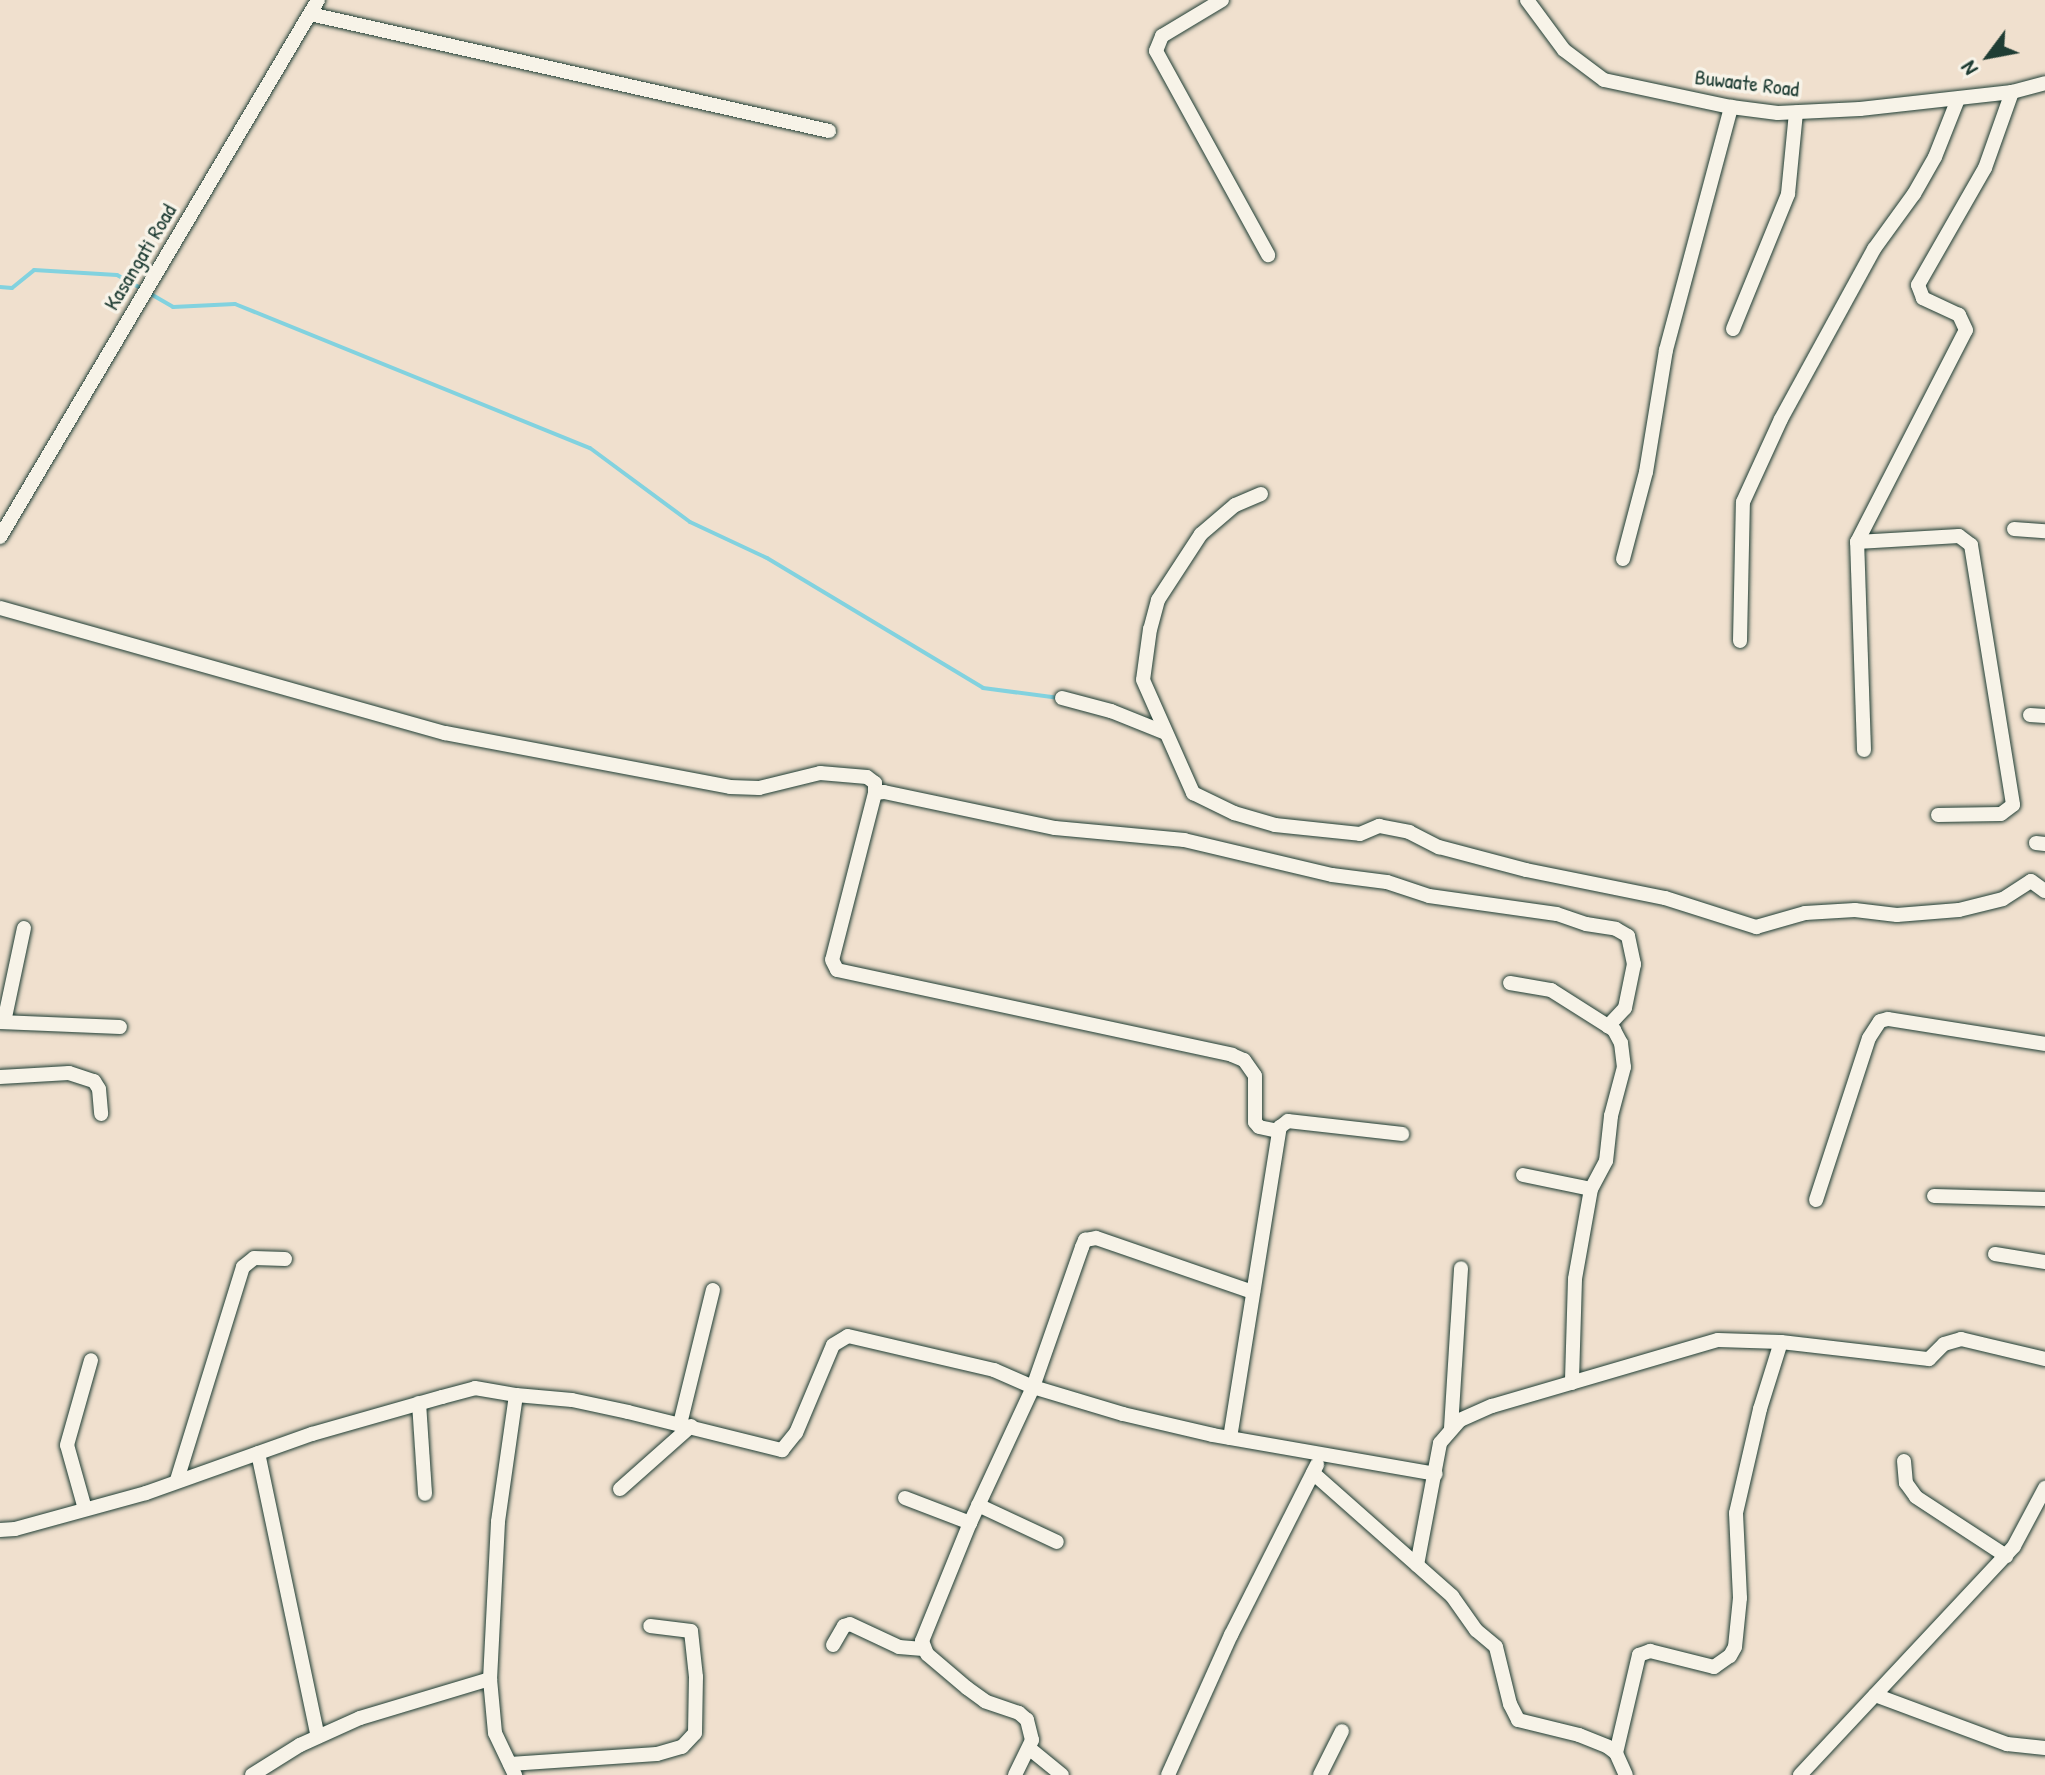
<!DOCTYPE html>
<style>
body{margin:0}
#map{position:relative;width:2045px;height:1775px;overflow:hidden;background:#f0e0ce;font-family:"Patrick Hand",sans-serif}
div>[style]{position:absolute}
.stream>*{height:4px;margin:-2px;padding:0 2px;transform-origin:2px;border-radius:2px;background:#82d2df}
.roads{filter:drop-shadow(0 0 2px #1f3d34) drop-shadow(0 0 2px #1f3d34)}
.minor>*{height:14px;margin:-7px;padding:0 7px;transform-origin:7px;border-radius:7px;background:#f7f3e8}
span{translate:-50% -50%;white-space:nowrap;text-align:center;line-height:1.15;-webkit-text-stroke:7px #f7f3e8;paint-order:stroke}
.street-label{font-size:22px;color:#1f3d34}
.north{position:absolute;left:1949px;top:16px;width:80px;height:80px;-webkit-text-stroke:6px #f7f3e8;paint-order:stroke;rotate:238deg;font-size:22px;font-weight:700;line-height:32px;text-align:center;color:#1f3d34}
.north::after{content:'';display:block;margin:auto;width:28px;height:36px;background:#1f3d34;clip-path:polygon(50% 0,100% 100%,50% 72%,0 100%)}
</style>
<div id="map">
<div class="stream">
<i style="left:0;top:287px;width:12px;rotate:5deg"></i>
<i style="left:12px;top:288px;width:28px;rotate:-39deg"></i>
<i style="left:34px;top:270px;width:83px;rotate:3.4deg"></i>
<i style="left:117px;top:275px;width:29px;rotate:29deg"></i>
<i style="left:149px;top:293px;width:28px;rotate:30deg"></i>
<i style="left:173px;top:307px;width:62px;rotate:-2.8deg"></i>
<i style="left:235px;top:304px;width:383px;rotate:22.1deg"></i>
<i style="left:590px;top:448px;width:124px;rotate:36.5deg"></i>
<i style="left:690px;top:522px;width:85px;rotate:25.1deg"></i>
<i style="left:767px;top:558px;width:252px;rotate:31deg"></i>
<i style="left:983px;top:688px;width:77px;rotate:7.5deg"></i>
</div>
<div class="roads">
<div class="minor">
<i style="left:1222px;top:0;width:70px;rotate:149deg"></i>
<i style="left:1162px;top:36px;width:16px;rotate:112deg"></i>
<i style="left:1156px;top:51px;width:233px;rotate:61.2deg"></i>
<i style="left:1527px;top:0;width:62px;rotate:53.5deg"></i>
<i style="left:1564px;top:50px;width:50px;rotate:36.9deg"></i>
<i style="left:1604px;top:80px;width:130px;rotate:12deg"></i>
<i style="left:1731px;top:107px;width:47px;rotate:7.3deg"></i>
<i style="left:1778px;top:113px;width:82px;rotate:-2.8deg"></i>
<i style="left:1860px;top:109px;width:153px;rotate:-6.4deg"></i>
<i style="left:2012px;top:92px;width:34px;rotate:-15deg"></i>
<i style="left:310px;top:14px;width:532px;rotate:12.7deg"></i>
<i style="left:1733px;top:329px;width:146px;rotate:-67.8deg"></i>
<i style="left:1788px;top:194px;width:82px;rotate:-84.4deg"></i>
<i style="left:1261px;top:494px;width:28px;rotate:157deg"></i>
<i style="left:1235px;top:505px;width:45px;rotate:139.5deg"></i>
<i style="left:1201px;top:534px;width:79px;rotate:123.1deg"></i>
<i style="left:1158px;top:600px;width:30px;rotate:105deg"></i>
<i style="left:1150px;top:629px;width:51px;rotate:97.8deg"></i>
<i style="left:1143px;top:680px;width:124px;rotate:66.1deg"></i>
<i style="left:1193px;top:793px;width:46px;rotate:26deg"></i>
<i style="left:1234px;top:813px;width:43px;rotate:16.3deg"></i>
<i style="left:1275px;top:825px;width:85px;rotate:6deg"></i>
<i style="left:1360px;top:834px;width:21px;rotate:-23deg"></i>
<i style="left:1379px;top:826px;width:31px;rotate:11deg"></i>
<i style="left:1409px;top:832px;width:34px;rotate:27deg"></i>
<i style="left:1439px;top:847px;width:90px;rotate:14.8deg"></i>
<i style="left:1526px;top:870px;width:142px;rotate:11.4deg"></i>
<i style="left:1665px;top:898px;width:96px;rotate:17.7deg"></i>
<i style="left:1756px;top:927px;width:51px;rotate:-15.9deg"></i>
<i style="left:1805px;top:913px;width:50px;rotate:-3.4deg"></i>
<i style="left:1855px;top:910px;width:42px;rotate:6.8deg"></i>
<i style="left:1897px;top:915px;width:62px;rotate:-4.6deg"></i>
<i style="left:1959px;top:910px;width:45px;rotate:-14deg"></i>
<i style="left:2003px;top:899px;width:33px;rotate:-33deg"></i>
<i style="left:2031px;top:881px;width:17px;rotate:36deg"></i>
<i style="left:2014px;top:529px;width:31px;rotate:4deg"></i>
<i style="left:0;top:537px;width:624px;rotate:-59.37deg"></i>
<i style="left:1857px;top:542px;width:102px;rotate:-3.4deg"></i>
<i style="left:1959px;top:536px;width:15px;rotate:37deg"></i>
<i style="left:1971px;top:545px;width:263px;rotate:80.8deg"></i>
<i style="left:2013px;top:805px;width:15px;rotate:143deg"></i>
<i style="left:2001px;top:814px;width:63px;rotate:179.1deg"></i>
<i style="left:1623px;top:559px;width:90px;rotate:-75.2deg"></i>
<i style="left:1646px;top:472px;width:124px;rotate:-80.7deg"></i>
<i style="left:1666px;top:350px;width:252px;rotate:-75deg"></i>
<i style="left:0;top:608px;width:462px;rotate:15.7deg"></i>
<i style="left:445px;top:733px;width:290px;rotate:10.7deg"></i>
<i style="left:730px;top:787px;width:29px;rotate:2deg"></i>
<i style="left:759px;top:788px;width:63px;rotate:-13.8deg"></i>
<i style="left:820px;top:773px;width:47px;rotate:4.9deg"></i>
<i style="left:867px;top:777px;width:10px;rotate:37deg"></i>
<i style="left:875px;top:783px;width:10px;rotate:90deg"></i>
<i style="left:875px;top:793px;width:172px;rotate:104.4deg"></i>
<i style="left:832px;top:960px;width:11px;rotate:63deg"></i>
<i style="left:837px;top:970px;width:404px;rotate:12.1deg"></i>
<i style="left:1232px;top:1055px;width:13px;rotate:23deg"></i>
<i style="left:1244px;top:1060px;width:19px;rotate:55deg"></i>
<i style="left:1255px;top:1076px;width:46px;rotate:90deg"></i>
<i style="left:1255px;top:1122px;width:6px;rotate:51deg"></i>
<i style="left:1259px;top:1127px;width:19px;rotate:12deg"></i>
<i style="left:1740px;top:641px;width:139px;rotate:-88.8deg"></i>
<i style="left:1743px;top:502px;width:91px;rotate:-65.4deg"></i>
<i style="left:1781px;top:419px;width:194px;rotate:-61.3deg"></i>
<i style="left:1874px;top:249px;width:68px;rotate:-54deg"></i>
<i style="left:1914px;top:194px;width:43px;rotate:-60.4deg"></i>
<i style="left:1935px;top:157px;width:62px;rotate:-68.4deg"></i>
<i style="left:1062px;top:698px;width:51px;rotate:14.9deg"></i>
<i style="left:1111px;top:711px;width:59px;rotate:21.8deg"></i>
<i style="left:2030px;top:715px;width:15px;rotate:4deg"></i>
<i style="left:1864px;top:750px;width:208px;rotate:-91.9deg"></i>
<i style="left:1857px;top:542px;width:238px;rotate:-62.8deg"></i>
<i style="left:1966px;top:330px;width:17px;rotate:-115deg"></i>
<i style="left:1959px;top:315px;width:40px;rotate:-155deg"></i>
<i style="left:1923px;top:298px;width:14px;rotate:-111deg"></i>
<i style="left:1918px;top:285px;width:135px;rotate:-60.2deg"></i>
<i style="left:1985px;top:168px;width:81px;rotate:-70.4deg"></i>
<i style="left:875px;top:793px;width:9px;rotate:-6deg"></i>
<i style="left:884px;top:792px;width:175px;rotate:11.9deg"></i>
<i style="left:1055px;top:828px;width:130px;rotate:5.3deg"></i>
<i style="left:1184px;top:840px;width:152px;rotate:13.3deg"></i>
<i style="left:1332px;top:875px;width:55px;rotate:7.3deg"></i>
<i style="left:1387px;top:882px;width:44px;rotate:18.4deg"></i>
<i style="left:1429px;top:896px;width:129px;rotate:8deg"></i>
<i style="left:1557px;top:914px;width:31px;rotate:19deg"></i>
<i style="left:1586px;top:924px;width:30px;rotate:9deg"></i>
<i style="left:1616px;top:929px;width:14px;rotate:30deg"></i>
<i style="left:1628px;top:936px;width:29px;rotate:78deg"></i>
<i style="left:1634px;top:964px;width:45px;rotate:101.6deg"></i>
<i style="left:1625px;top:1008px;width:25px;rotate:133deg"></i>
<i style="left:2036px;top:843px;width:9px;rotate:6deg"></i>
<i style="left:1510px;top:983px;width:42px;rotate:9.7deg"></i>
<i style="left:1551px;top:990px;width:75px;rotate:32.4deg"></i>
<i style="left:1614px;top:1030px;width:15px;rotate:62deg"></i>
<i style="left:1621px;top:1043px;width:24px;rotate:83deg"></i>
<i style="left:1624px;top:1067px;width:51px;rotate:104.9deg"></i>
<i style="left:1611px;top:1116px;width:45px;rotate:96.3deg"></i>
<i style="left:1606px;top:1161px;width:32px;rotate:118deg"></i>
<i style="left:0;top:1022px;width:120px;rotate:2.4deg"></i>
<i style="left:4px;top:1022px;width:96px;rotate:-78deg"></i>
<i style="left:0;top:1077px;width:69px;rotate:-3.3deg"></i>
<i style="left:69px;top:1073px;width:26px;rotate:18deg"></i>
<i style="left:94px;top:1081px;width:9px;rotate:58deg"></i>
<i style="left:99px;top:1089px;width:25px;rotate:85deg"></i>
<i style="left:1523px;top:1175px;width:69px;rotate:11.6deg"></i>
<i style="left:1591px;top:1189px;width:91px;rotate:100.1deg"></i>
<i style="left:1575px;top:1279px;width:104px;rotate:91.7deg"></i>
<i style="left:1934px;top:1196px;width:111px;rotate:1.5deg"></i>
<i style="left:1816px;top:1200px;width:170px;rotate:-71.9deg"></i>
<i style="left:1869px;top:1038px;width:20px;rotate:-57deg"></i>
<i style="left:1880px;top:1021px;width:8px;rotate:-14deg"></i>
<i style="left:1888px;top:1019px;width:159px;rotate:9deg"></i>
<i style="left:1995px;top:1254px;width:51px;rotate:9.1deg"></i>
<i style="left:516px;top:1395px;width:56px;rotate:5.1deg"></i>
<i style="left:572px;top:1400px;width:57px;rotate:12.1deg"></i>
<i style="left:628px;top:1412px;width:159px;rotate:13.9deg"></i>
<i style="left:782px;top:1450px;width:22px;rotate:-51deg"></i>
<i style="left:796px;top:1433px;width:95px;rotate:-67.2deg"></i>
<i style="left:833px;top:1345px;width:17px;rotate:-31deg"></i>
<i style="left:848px;top:1336px;width:150px;rotate:13.1deg"></i>
<i style="left:994px;top:1370px;width:43px;rotate:23.6deg"></i>
<i style="left:1033px;top:1387px;width:94px;rotate:16.7deg"></i>
<i style="left:1123px;top:1414px;width:92px;rotate:13.1deg"></i>
<i style="left:1213px;top:1435px;width:226px;rotate:9.9deg"></i>
<i style="left:419px;top:1403px;width:91px;rotate:86.2deg"></i>
<i style="left:680px;top:1424px;width:138px;rotate:-76.2deg"></i>
<i style="left:1451px;top:1428px;width:160px;rotate:-86.4deg"></i>
<i style="left:1230px;top:1438px;width:315px;rotate:-80.9deg"></i>
<i style="left:1280px;top:1127px;width:10px;rotate:-37deg"></i>
<i style="left:1288px;top:1121px;width:115px;rotate:6.5deg"></i>
<i style="left:258px;top:1453px;width:290px;rotate:78.1deg"></i>
<i style="left:1904px;top:1461px;width:22px;rotate:85deg"></i>
<i style="left:1906px;top:1483px;width:17px;rotate:54deg"></i>
<i style="left:1916px;top:1497px;width:108px;rotate:33.2deg"></i>
<i style="left:1313px;top:1473px;width:186px;rotate:41.5deg"></i>
<i style="left:1452px;top:1596px;width:42px;rotate:54.8deg"></i>
<i style="left:1476px;top:1630px;width:26px;rotate:40deg"></i>
<i style="left:1496px;top:1647px;width:59px;rotate:76.2deg"></i>
<i style="left:1510px;top:1704px;width:18px;rotate:63deg"></i>
<i style="left:1518px;top:1720px;width:63px;rotate:13.8deg"></i>
<i style="left:1579px;top:1735px;width:31px;rotate:22deg"></i>
<i style="left:1608px;top:1747px;width:10px;rotate:37deg"></i>
<i style="left:1616px;top:1753px;width:24px;rotate:66deg"></i>
<i style="left:177px;top:1480px;width:223px;rotate:-72.8deg"></i>
<i style="left:243px;top:1267px;width:14px;rotate:-39deg"></i>
<i style="left:254px;top:1258px;width:31px;rotate:2deg"></i>
<i style="left:620px;top:1489px;width:95px;rotate:-41.6deg"></i>
<i style="left:905px;top:1498px;width:70px;rotate:21deg"></i>
<i style="left:978px;top:1505px;width:87px;rotate:25.1deg"></i>
<i style="left:85px;top:1509px;width:66px;rotate:-105.7deg"></i>
<i style="left:67px;top:1445px;width:88px;rotate:-74.2deg"></i>
<i style="left:0;top:1530px;width:15px;rotate:-4deg"></i>
<i style="left:15px;top:1529px;width:136px;rotate:-15.4deg"></i>
<i style="left:146px;top:1493px;width:176px;rotate:-19.6deg"></i>
<i style="left:312px;top:1434px;width:135px;rotate:-15.9deg"></i>
<i style="left:442px;top:1397px;width:34px;rotate:-15deg"></i>
<i style="left:475px;top:1388px;width:42px;rotate:9.7deg"></i>
<i style="left:516px;top:1395px;width:128px;rotate:98.1deg"></i>
<i style="left:498px;top:1522px;width:157px;rotate:92.9deg"></i>
<i style="left:490px;top:1679px;width:54px;rotate:84.7deg"></i>
<i style="left:495px;top:1733px;width:47px;rotate:64.5deg"></i>
<i style="left:1417px;top:1565px;width:124px;rotate:-79.3deg"></i>
<i style="left:1440px;top:1443px;width:30px;rotate:-49deg"></i>
<i style="left:1460px;top:1420px;width:35px;rotate:-24deg"></i>
<i style="left:1492px;top:1406px;width:235px;rotate:-16.3deg"></i>
<i style="left:1718px;top:1340px;width:63px;rotate:1.8deg"></i>
<i style="left:1781px;top:1342px;width:149px;rotate:6.6deg"></i>
<i style="left:1929px;top:1359px;width:21px;rotate:-45deg"></i>
<i style="left:1944px;top:1344px;width:18px;rotate:-16deg"></i>
<i style="left:1961px;top:1339px;width:86px;rotate:13.4deg"></i>
<i style="left:833px;top:1645px;width:22px;rotate:-60deg"></i>
<i style="left:844px;top:1626px;width:6px;rotate:-18deg"></i>
<i style="left:850px;top:1624px;width:54px;rotate:25.1deg"></i>
<i style="left:899px;top:1647px;width:24px;rotate:5deg"></i>
<i style="left:1875px;top:1695px;width:141px;rotate:20.4deg"></i>
<i style="left:2007px;top:1744px;width:38px;rotate:6deg"></i>
<i style="left:1030px;top:1749px;width:41px;rotate:39.1deg"></i>
<i style="left:1616px;top:1753px;width:101px;rotate:-76.8deg"></i>
<i style="left:1639px;top:1655px;width:12px;rotate:-20deg"></i>
<i style="left:1650px;top:1651px;width:66px;rotate:14deg"></i>
<i style="left:1714px;top:1667px;width:19px;rotate:-35deg"></i>
<i style="left:1730px;top:1656px;width:10px;rotate:-61deg"></i>
<i style="left:1735px;top:1647px;width:49px;rotate:-84.2deg"></i>
<i style="left:1740px;top:1598px;width:85px;rotate:-92.7deg"></i>
<i style="left:1736px;top:1513px;width:107px;rotate:-77deg"></i>
<i style="left:1760px;top:1409px;width:70px;rotate:-72.6deg"></i>
<i style="left:510px;top:1764px;width:147px;rotate:-3.9deg"></i>
<i style="left:657px;top:1754px;width:26px;rotate:-16deg"></i>
<i style="left:682px;top:1747px;width:19px;rotate:-47deg"></i>
<i style="left:695px;top:1733px;width:56px;rotate:-89deg"></i>
<i style="left:696px;top:1677px;width:46px;rotate:-96.2deg"></i>
<i style="left:691px;top:1631px;width:41px;rotate:-173deg"></i>
<i style="left:252px;top:1775px;width:57px;rotate:-32deg"></i>
<i style="left:300px;top:1745px;width:66px;rotate:-24.2deg"></i>
<i style="left:360px;top:1718px;width:136px;rotate:-16.7deg"></i>
<i style="left:1015px;top:1775px;width:39px;rotate:-64deg"></i>
<i style="left:1032px;top:1740px;width:21px;rotate:-104deg"></i>
<i style="left:1027px;top:1720px;width:11px;rotate:-139deg"></i>
<i style="left:1019px;top:1713px;width:36px;rotate:-161deg"></i>
<i style="left:985px;top:1701px;width:22px;rotate:-144deg"></i>
<i style="left:967px;top:1688px;width:52px;rotate:-139.6deg"></i>
<i style="left:927px;top:1654px;width:14px;rotate:-111deg"></i>
<i style="left:922px;top:1641px;width:127px;rotate:-67.9deg"></i>
<i style="left:970px;top:1523px;width:150px;rotate:-65.1deg"></i>
<i style="left:1033px;top:1387px;width:148px;rotate:-70.7deg"></i>
<i style="left:1082px;top:1247px;width:8px;rotate:-67deg"></i>
<i style="left:1085px;top:1240px;width:11px;rotate:-10deg"></i>
<i style="left:1096px;top:1238px;width:166px;rotate:19deg"></i>
<i style="left:1168px;top:1775px;width:154px;rotate:-65.8deg"></i>
<i style="left:1231px;top:1635px;width:191px;rotate:-63.2deg"></i>
<i style="left:1320px;top:1775px;width:49px;rotate:-63.4deg"></i>
<i style="left:1800px;top:1775px;width:313px;rotate:-46.9deg"></i>
<i style="left:2014px;top:1546px;width:66px;rotate:-61.9deg"></i>
</div>
</div>
<div class="street-label">
<span style="left:1747px;top:83px;rotate:7deg">Buwaate Road</span>
<span style="left:140px;top:257px;rotate:-59deg">Kasangati Road</span>
</div>
<div class="north">N</div>
</div>
